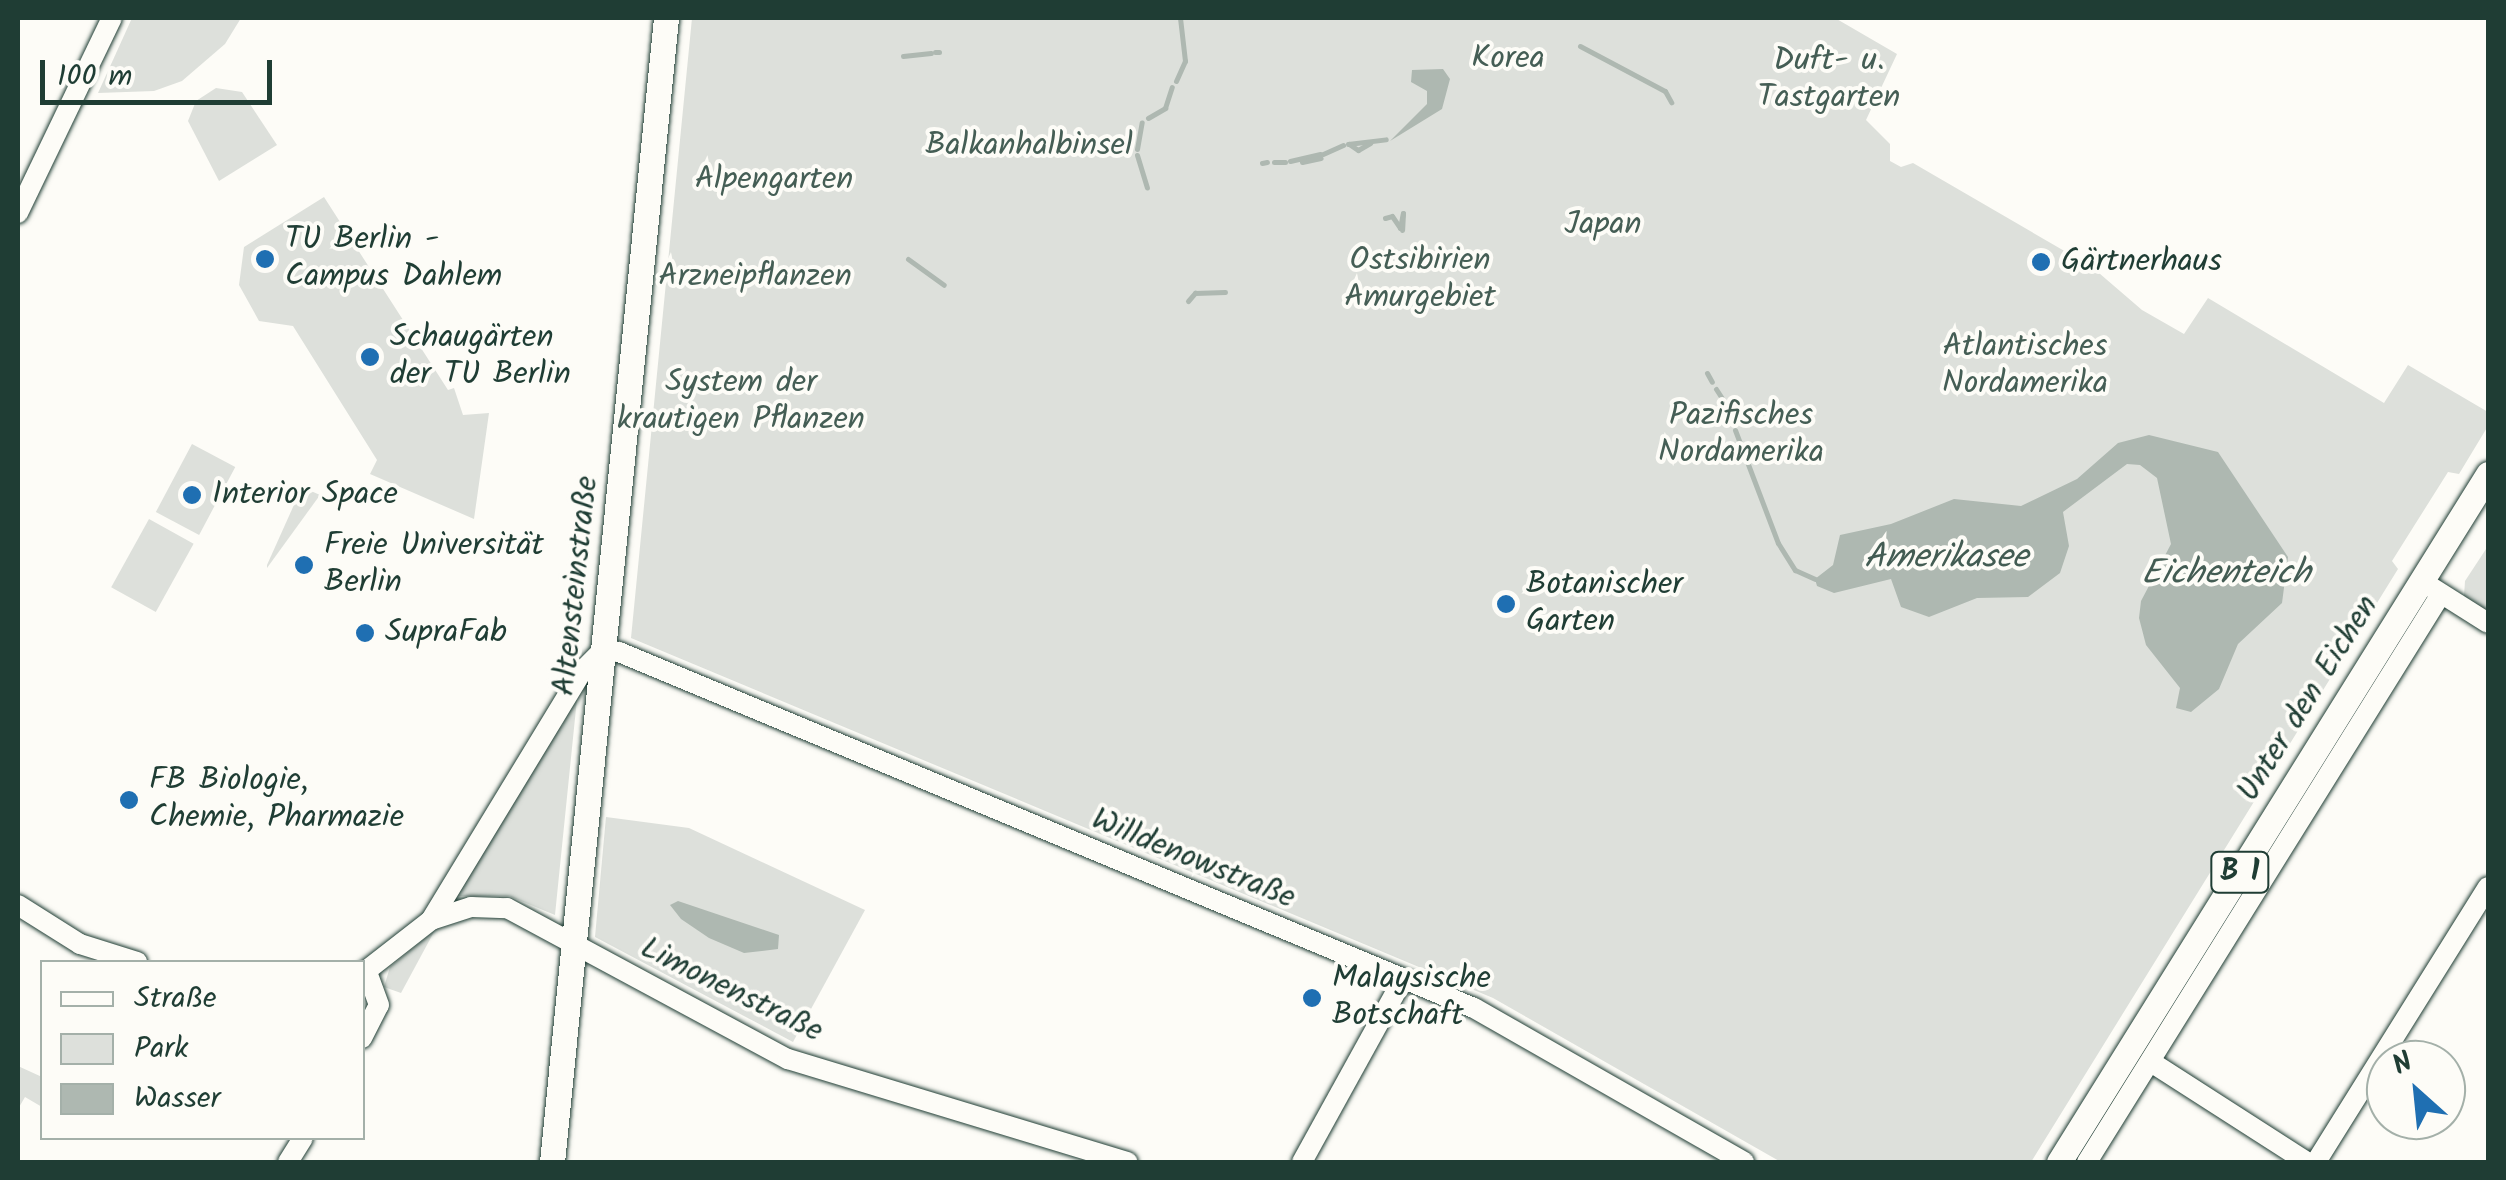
<!DOCTYPE html>
<meta charset="utf-8">
<style>
body{margin:0}
#map{position:relative;width:2506px;height:1180px;overflow:hidden;background:#fdfcf7;font-family:Kalam,sans-serif}
div>[style]{position:absolute}
.green>*{inset:0;background:#dde0db;transform-origin:0 0}
.water>*{inset:0;background:#aeb8b1}
.stream>*{height:5px;margin:-2.5px;padding:0 2.5px;transform-origin:2.5px;border-radius:2.5px;background:#aeb8b1}
.roads{filter:drop-shadow(0 0 2px #1f3d34) drop-shadow(0 0 2px #1f3d34)}
.minor>*{height:20px;margin:-10px;padding:0 10px;transform-origin:10px;border-radius:10px;background:#fdfcf7}
.major>*{height:25px;margin:-12.5px;padding:0 12.5px;transform-origin:12.5px;border-radius:12.5px;background:#fdfcf7}
.dots>*{width:28px;height:28px;translate:-50% -50%;box-sizing:border-box;border:5px solid #fdfcf7;border-radius:50%}
span{translate:-50% -50%;white-space:nowrap;text-align:center;line-height:1.15;-webkit-text-stroke:8px #fdfcf7;paint-order:stroke}
.shield-label span{padding:2px 8px;background:#fdfcf7;border:2px solid;border-radius:8px;-webkit-text-stroke-width:0}
.shield-label{font-size:30px;color:#1f3d34;font-weight:700}
.park-label{font-size:32px;color:#455e55}
.poi-label{font-size:32px;color:#1f3d34}
.left{translate:0 -50%;text-align:left}
.street-label{font-size:32px;color:#1f3d34}
.water-label{font-size:35px;color:#435c53;font-style:italic}
.frame{position:absolute;inset:0;border:20px solid #1f3d34;pointer-events:none}
.legend{position:absolute;left:40px;top:960px;width:325px;height:180px;box-sizing:border-box;background:#fdfcf7;border:2px solid #a4b0a9;margin:0;padding:12px 18px;list-style:none;font-size:30px;color:#1f3d34}
.legend li{display:flex;align-items:center;gap:20px;height:50px}
.legend b{width:50px;border:2px solid #a4b0a9}
.north{position:absolute;left:2366px;top:1040px;width:100px;height:100px;box-sizing:border-box;background:#fdfcf7;border:2px solid #a4b0a9;border-radius:50%;rotate:333deg;font-size:28px;font-weight:700;line-height:40px;text-align:center;color:#1f3d34}
.north::after{content:'';display:block;margin:auto;width:35px;height:45px;background:#1f6fb2;clip-path:polygon(50% 0,100% 100%,50% 72%,0 100%)}
.scale{position:absolute;left:40px;top:60px;width:232px;height:45px;box-sizing:border-box;border:5px solid #1f3d34;border-top:0;padding-left:12px;font-size:30px;line-height:35px;white-space:nowrap;color:#1f3d34;-webkit-text-stroke:8px #fdfcf7;paint-order:stroke}
</style>
<div id="map">
<div class="green">
<i style="clip-path:polygon(132px 18px,241px 18px,225px 44px,182px 81px,154px 91px,98px 93px)"></i>
<i style="clip-path:polygon(692px 18px,1835px 18px,1897px 54px,1866px 120px,1890px 144px,1890px 161px,1901px 167px,1913px 163px,2092px 267px,2142px 310px,2184px 334px,2208px 298px,2384px 403px,2408px 365px,2488px 412px,2488px 426px,2459px 474px,2448px 472px,2414px 526px,2392px 561px,2398px 569px,2031px 1162px,1781px 1162px,1493px 998px,631px 638px)"></i>
<i style="clip-path:polygon(216px 88px,242px 92px,277px 145px,219px 181px,188px 121px,196px 101px)"></i>
<i style="clip-path:polygon(324px 197px,448px 390px,454px 388px,463px 415px,489px 413px,474px 519px,370px 474px,377px 460px,293px 326px,259px 321px,239px 285px,244px 247px)"></i>
<i style="left:192px;top:444px;width:49px;height:77px;rotate:28deg"></i>
<i style="clip-path:polygon(302px 487px,320px 495px,267px 568px,267px 565px)"></i>
<i style="left:149px;top:519px;width:51px;height:78px;rotate:29deg"></i>
<i style="clip-path:polygon(2488px 546px,2488px 612px,2464px 596px,2465px 581px)"></i>
<i style="clip-path:polygon(578px 689px,555px 915px,509px 896px,455px 896px,554px 729px,562px 726px)"></i>
<i style="clip-path:polygon(606px 817px,689px 828px,865px 910px,793px 1042px,595px 937px)"></i>
<i style="clip-path:polygon(435px 930px,401px 993px,384px 987px,390px 967px)"></i>
<i style="clip-path:polygon(18px 1066px,42px 1077px,42px 1107px,25px 1097px,18px 1109px)"></i>
</div>
<div class="water">
<i style="clip-path:polygon(1443px 69px,1450px 79px,1442px 109px,1390px 141px,1427px 104px,1427px 91px,1411px 82px,1412px 70px)"></i>
<i style="clip-path:polygon(2149px 435px,2218px 452px,2288px 557px,2282px 603px,2238px 644px,2219px 689px,2191px 712px,2176px 708px,2180px 688px,2146px 645px,2139px 618px,2141px 601px,2171px 544px,2157px 478px,2140px 465px,2127px 464px,2063px 512px,2069px 546px,2060px 573px,2028px 597px,1977px 598px,1929px 617px,1901px 607px,1891px 579px,1834px 593px,1817px 586px,1815px 579px,1833px 565px,1840px 535px,1891px 524px,1954px 499px,2021px 506px,2077px 479px,2118px 443px)"></i>
<i style="clip-path:polygon(678px 901px,779px 935px,778px 949px,744px 953px,709px 938px,681px 919px,670px 905px)"></i>
</div>
<div class="stream">
<i style="left:1580px;top:46px;width:96px;rotate:27.9deg"></i>
<i style="left:1665px;top:91px;width:13px;rotate:61deg"></i>
<i style="left:935px;top:52px;width:4px"></i>
<i style="left:903px;top:56px;width:28px;rotate:-6deg"></i>
<i style="left:1176px;top:81px;width:22px;rotate:-66deg"></i>
<i style="left:1185px;top:61px;width:43px;rotate:-96.6deg"></i>
<i style="left:1148px;top:118px;width:20px;rotate:-30deg"></i>
<i style="left:1165px;top:108px;width:22px;rotate:-72deg"></i>
<i style="left:1348px;top:144px;width:38px;rotate:-7deg"></i>
<i style="left:1349px;top:144px;width:11px;rotate:34deg"></i>
<i style="left:1358px;top:150px;width:14px;rotate:-30deg"></i>
<i style="left:1137px;top:149px;width:27px;rotate:-80deg"></i>
<i style="left:1323px;top:154px;width:22px;rotate:-24deg"></i>
<i style="left:1137px;top:155px;width:34px;rotate:73deg"></i>
<i style="left:1290px;top:161px;width:31px;rotate:-13deg"></i>
<i style="left:1274px;top:162px;width:11px"></i>
<i style="left:1302px;top:162px;width:19px;rotate:-12deg"></i>
<i style="left:1262px;top:163px;width:5px;rotate:-11deg"></i>
<i style="left:1385px;top:218px;width:7px;rotate:-16deg"></i>
<i style="left:1392px;top:216px;width:14px;rotate:56deg"></i>
<i style="left:1400px;top:228px;width:15px;rotate:-79deg"></i>
<i style="left:1403px;top:213px;width:17px;rotate:93deg"></i>
<i style="left:908px;top:259px;width:44px;rotate:35.8deg"></i>
<i style="left:1188px;top:301px;width:11px;rotate:-49deg"></i>
<i style="left:1195px;top:293px;width:30px;rotate:-2deg"></i>
<i style="left:1707px;top:373px;width:10px;rotate:61deg"></i>
<i style="left:1716px;top:389px;width:17px;rotate:57deg"></i>
<i style="left:1727px;top:408px;width:16px;rotate:68deg"></i>
<i style="left:1735px;top:430px;width:121px;rotate:69.2deg"></i>
<i style="left:1778px;top:543px;width:32px;rotate:58deg"></i>
<i style="left:1795px;top:570px;width:22px;rotate:24deg"></i>
</div>
<div class="roads">
<div class="minor">
<i style="left:18px;top:213px;width:216px;rotate:-64.3deg"></i>
<i style="left:2431px;top:587px;width:67px;rotate:32.3deg"></i>
<i style="left:18px;top:905px;width:73px;rotate:32.2deg"></i>
<i style="left:80px;top:944px;width:60px;rotate:17.5deg"></i>
<i style="left:431px;top:920px;width:42px;rotate:-18deg"></i>
<i style="left:471px;top:907px;width:36px;rotate:2deg"></i>
<i style="left:507px;top:908px;width:319px;rotate:28.3deg"></i>
<i style="left:788px;top:1059px;width:355px;rotate:16.9deg"></i>
<i style="left:362px;top:974px;width:88px;rotate:-38deg"></i>
<i style="left:431px;top:920px;width:293px;rotate:-58.7deg"></i>
<i style="left:583px;top:670px;width:27px;rotate:-45deg"></i>
<i style="left:602px;top:651px;width:17px;rotate:3deg"></i>
<i style="left:619px;top:652px;width:926px;rotate:22.61deg"></i>
<i style="left:1474px;top:1008px;width:311px;rotate:29.7deg"></i>
<i style="left:362px;top:1038px;width:37px;rotate:-63deg"></i>
<i style="left:379px;top:1005px;width:35px;rotate:-110deg"></i>
<i style="left:2151px;top:1062px;width:185px;rotate:32.7deg"></i>
<i style="left:288px;top:1162px;width:28px;rotate:-58deg"></i>
<i style="left:1302px;top:1162px;width:209px;rotate:-61.1deg"></i>
<i style="left:2087px;top:1162px;width:669px;rotate:-58.07deg"></i>
<i style="left:2316px;top:1162px;width:324px;rotate:-58deg"></i>
</div>
<div class="major">
<i style="left:552px;top:1162px;width:1150px;rotate:-84.31deg"></i>
<i style="left:2059px;top:1162px;width:811px;rotate:-58.05deg"></i>
</div>
</div>
<div class="dots">
<i style="left:265px;top:259px;background:#1f6fb2"></i>
<i style="left:2041px;top:262px;background:#1f6fb2"></i>
<i style="left:370px;top:357px;background:#1f6fb2"></i>
<i style="left:192px;top:495px;background:#1f6fb2"></i>
<i style="left:304px;top:565px;background:#1f6fb2"></i>
<i style="left:1506px;top:604px;background:#1f6fb2"></i>
<i style="left:365px;top:633px;background:#1f6fb2"></i>
<i style="left:129px;top:800px;background:#1f6fb2"></i>
<i style="left:1312px;top:998px;background:#1f6fb2"></i>
</div>
<div class="shield-label">
<span style="left:2240px;top:872px">B 1</span>
</div>
<div class="park-label">
<span style="left:1508px;top:59px">Korea</span>
<span style="left:1829px;top:80px">Duft- u.<br>Tastgarten</span>
<span style="left:1029px;top:146px">Balkanhalbinsel</span>
<span style="left:774px;top:180px">Alpengarten</span>
<span style="left:1603px;top:225px">Japan</span>
<span style="left:1420px;top:280px">Ostsibirien<br>Amurgebiet</span>
<span style="left:755px;top:277px">Arzneipflanzen</span>
<span style="left:2025px;top:366px">Atlantisches<br>Nordamerika</span>
<span style="left:741px;top:402px">System der<br>krautigen Pflanzen</span>
<span style="left:1741px;top:435px">Pazifisches<br>Nordamerika</span>
</div>
<div class="poi-label">
<span class="left" style="left:285px;top:259px">TU Berlin -<br>Campus Dahlem</span>
<span class="left" style="left:2061px;top:262px">Gärtnerhaus</span>
<span class="left" style="left:390px;top:357px">Schaugärten<br>der TU Berlin</span>
<span class="left" style="left:212px;top:495px">Interior Space</span>
<span class="left" style="left:324px;top:565px">Freie Universität<br>Berlin</span>
<span class="left" style="left:1526px;top:604px">Botanischer<br>Garten</span>
<span class="left" style="left:385px;top:633px">SupraFab</span>
<span class="left" style="left:149px;top:800px">FB Biologie,<br>Chemie, Pharmazie</span>
<span class="left" style="left:1332px;top:998px">Malaysische<br>Botschaft</span>
</div>
<div class="street-label">
<span style="left:577px;top:586px;rotate:-84deg">Altensteinstraße</span>
<span style="left:2309px;top:699px;rotate:-58deg">Unter den Eichen</span>
<span style="left:1193px;top:860px;rotate:22deg">Willdenowstraße</span>
<span style="left:731px;top:991px;rotate:26deg">Limonenstraße</span>
</div>
<div class="water-label">
<span style="left:1946px;top:558px">Amerikasee</span>
<span style="left:2226px;top:574px">Eichenteich</span>
</div>
<div class="frame"></div>
<ul class="legend">
<li><b style="height:12px;background:#fdfcf7"></b>Straße</li>
<li><b style="height:28px;background:#dde0db"></b>Park</li>
<li><b style="height:28px;background:#aeb8b1"></b>Wasser</li>
</ul>
<div class="north">N</div>
<div class="scale">100 m</div>
</div>
